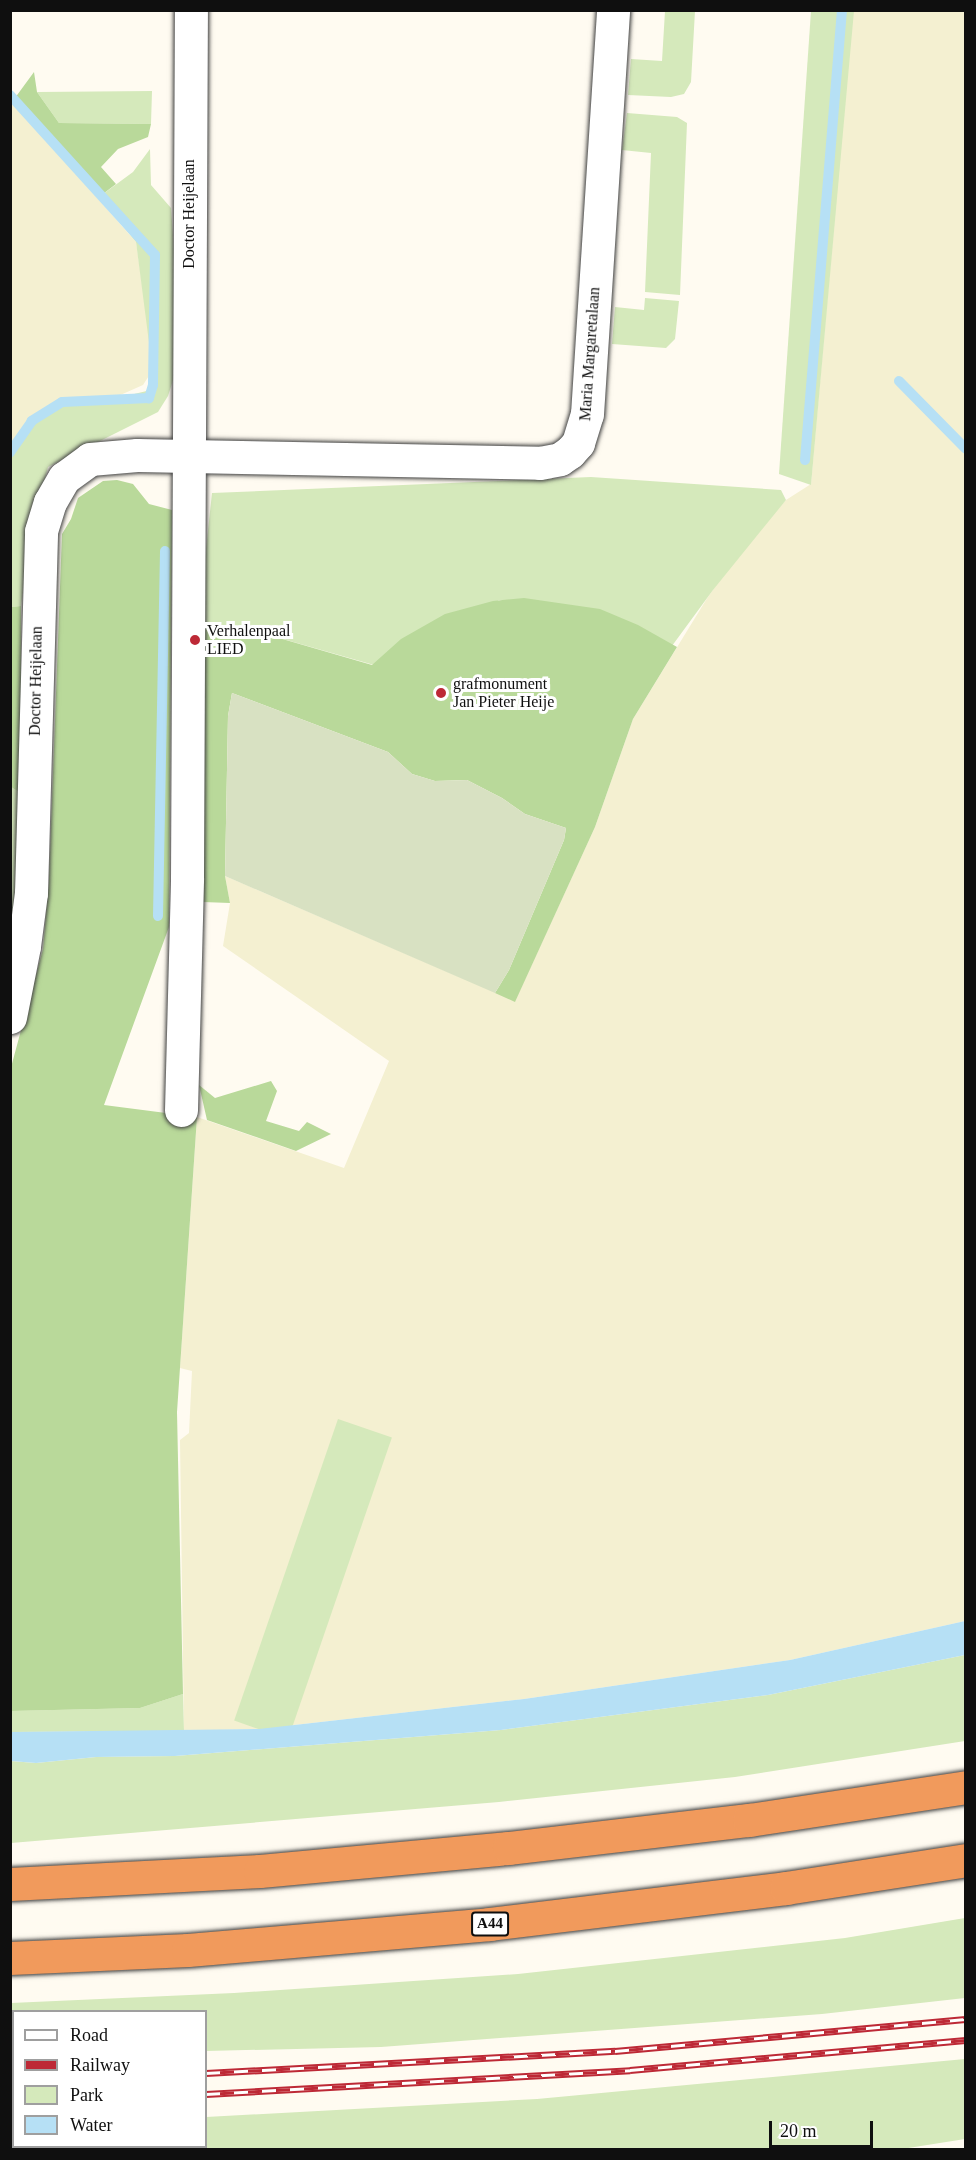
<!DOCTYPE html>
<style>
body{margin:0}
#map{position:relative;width:976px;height:2160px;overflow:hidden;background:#fffbf1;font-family:"Times New Roman",serif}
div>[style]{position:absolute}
.farmland>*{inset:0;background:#f4f0d1}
.green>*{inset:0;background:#d5e9bb;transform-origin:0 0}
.forest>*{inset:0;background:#b9d99a}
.cemetery>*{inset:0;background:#d8e1c2}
.water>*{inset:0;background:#b6e0f5}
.stream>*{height:10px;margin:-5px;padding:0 5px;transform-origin:5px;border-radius:5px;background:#b6e0f5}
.roads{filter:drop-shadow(0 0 2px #424242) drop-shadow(0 0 2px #424242)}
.minor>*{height:33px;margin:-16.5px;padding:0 16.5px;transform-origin:16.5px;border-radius:16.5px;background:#fff}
.highway>*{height:33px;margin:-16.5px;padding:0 16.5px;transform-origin:16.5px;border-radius:16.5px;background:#f19a5c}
.rail>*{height:7px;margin-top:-3.5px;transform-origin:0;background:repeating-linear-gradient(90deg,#fff 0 14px,#bd2936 0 28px);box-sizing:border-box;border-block:2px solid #bd2936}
.dots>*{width:16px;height:16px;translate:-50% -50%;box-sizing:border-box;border:3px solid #fff;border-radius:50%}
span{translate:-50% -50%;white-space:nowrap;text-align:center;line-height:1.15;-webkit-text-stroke:6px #fff;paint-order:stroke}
.shield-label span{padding:2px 4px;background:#fff;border:2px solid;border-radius:4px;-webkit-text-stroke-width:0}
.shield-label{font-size:15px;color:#0f0f0f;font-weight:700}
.street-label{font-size:16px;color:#0f0f0f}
.poi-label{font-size:16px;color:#0f0f0f}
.left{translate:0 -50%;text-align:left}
.frame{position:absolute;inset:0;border:12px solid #0f0f0f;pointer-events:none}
.legend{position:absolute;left:12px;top:2010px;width:195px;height:138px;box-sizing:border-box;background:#fff;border:2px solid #9f9f9f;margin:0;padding:8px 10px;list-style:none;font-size:18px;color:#0f0f0f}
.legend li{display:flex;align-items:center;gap:12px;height:30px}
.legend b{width:30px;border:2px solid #9f9f9f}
.scale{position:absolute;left:769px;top:2121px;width:104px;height:27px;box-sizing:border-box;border:3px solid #0f0f0f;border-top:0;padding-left:8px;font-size:18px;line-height:21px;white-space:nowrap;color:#0f0f0f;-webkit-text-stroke:4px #fff;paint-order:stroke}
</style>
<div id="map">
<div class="farmland">
<i style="clip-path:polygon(853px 11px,965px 11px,965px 1621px,790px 1660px,524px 1699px,259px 1729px,184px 1731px,180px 1440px,189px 1433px,192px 1371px,180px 1368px,197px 1117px,344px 1168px,389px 1061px,223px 946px,230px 903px,225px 876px,515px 1001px,595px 827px,633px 719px,706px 600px,740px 550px,786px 500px,811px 484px)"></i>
<i style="clip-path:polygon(11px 100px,136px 242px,154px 368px,143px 385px,109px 400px,63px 404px,32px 421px,11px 453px)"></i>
</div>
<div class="green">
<i style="clip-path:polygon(665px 11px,695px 11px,691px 82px,684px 94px,671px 97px,628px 95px,631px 59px,662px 61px)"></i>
<i style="clip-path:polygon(811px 11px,854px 11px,811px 485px,779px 474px)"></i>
<i style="clip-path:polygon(152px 91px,151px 124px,59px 123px,37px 92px)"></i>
<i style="clip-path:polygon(627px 113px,677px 117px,687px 123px,680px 295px,645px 292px,651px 153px,622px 150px)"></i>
<i style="clip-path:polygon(150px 149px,151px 185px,171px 208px,176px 276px,176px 371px,168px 396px,158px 412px,48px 467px,33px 523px,21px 606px,11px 607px,10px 453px,22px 435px,32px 421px,63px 404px,109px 400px,155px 389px,136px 242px,99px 197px,133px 172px)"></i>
<i style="clip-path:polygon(645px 298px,679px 301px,675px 339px,666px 348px,612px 344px,615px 307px,644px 310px)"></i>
<i style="clip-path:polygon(591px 477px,781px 490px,786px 500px,713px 590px,669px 650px,609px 618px,499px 600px,395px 671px,248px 629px,198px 624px,212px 493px)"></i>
<i style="clip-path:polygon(11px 787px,19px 792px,21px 879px,11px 945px)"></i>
<i style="left:338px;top:1419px;width:57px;height:319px;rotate:19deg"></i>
<i style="clip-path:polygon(965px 1655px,965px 1741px,735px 1777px,499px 1802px,11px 1843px,10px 1761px,36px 1763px,96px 1757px,175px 1756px,501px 1730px,768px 1695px)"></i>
<i style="clip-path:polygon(183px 1694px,184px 1731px,11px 1732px,10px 1711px,140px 1708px)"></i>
<i style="clip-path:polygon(965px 1918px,965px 1998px,822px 2014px,381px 2047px,206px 2051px,206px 2012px,14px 2012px,13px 2056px,11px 2056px,11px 2003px,234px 1993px,518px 1974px,845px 1938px)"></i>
<i style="clip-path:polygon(965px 2059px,965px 2139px,902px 2149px,11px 2149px,11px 2123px,13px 2123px,14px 2146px,206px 2146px,206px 2117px,537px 2099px)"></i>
</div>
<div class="forest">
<i style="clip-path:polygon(34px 72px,37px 92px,59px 123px,151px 124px,148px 137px,118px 149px,101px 167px,116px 184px,99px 197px,12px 102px)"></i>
<i style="clip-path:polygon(117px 480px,133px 484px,149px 504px,172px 510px,169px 927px,104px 1105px,197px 1117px,177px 1412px,183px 1694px,140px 1708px,11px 1711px,10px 1071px,43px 949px,49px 879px,62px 534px,71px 519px,78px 498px,103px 481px)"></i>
<i style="clip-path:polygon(524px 598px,600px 609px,638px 625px,677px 647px,633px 719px,595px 827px,515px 1002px,495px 993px,509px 970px,564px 840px,566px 828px,525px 814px,502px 798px,467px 780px,435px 781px,412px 774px,388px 752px,232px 693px,228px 716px,225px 876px,230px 903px,203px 902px,198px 624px,248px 629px,372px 665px,401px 639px,445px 614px,493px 601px)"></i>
<i style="clip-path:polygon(21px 606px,21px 721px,19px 792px,11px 787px,11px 607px)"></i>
<i style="clip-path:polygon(271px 1081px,277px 1091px,266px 1121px,299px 1131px,307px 1122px,331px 1134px,296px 1151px,207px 1120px,199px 1085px,215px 1098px)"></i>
</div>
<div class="cemetery">
<i style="clip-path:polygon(232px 693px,388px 752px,412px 774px,435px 781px,467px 780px,502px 798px,525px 814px,566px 828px,564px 840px,509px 970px,495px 993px,225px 876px,228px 716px)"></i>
</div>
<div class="water">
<i style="clip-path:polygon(965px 1621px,965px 1655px,768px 1695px,501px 1730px,175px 1756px,96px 1757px,36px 1763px,11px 1761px,11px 1732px,259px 1729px,524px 1699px,790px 1660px)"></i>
</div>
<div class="stream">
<i style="left:10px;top:95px;width:216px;rotate:47.8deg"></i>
<i style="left:155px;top:255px;width:130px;rotate:90.9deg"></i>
<i style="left:153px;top:385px;width:14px;rotate:107deg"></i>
<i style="left:149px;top:398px;width:87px;rotate:177.4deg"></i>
<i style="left:62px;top:402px;width:36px;rotate:148deg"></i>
<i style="left:32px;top:421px;width:39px;rotate:125deg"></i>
<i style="left:899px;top:381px;width:95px;rotate:45.4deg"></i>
<i style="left:805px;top:460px;width:452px;rotate:-85.3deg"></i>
<i style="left:158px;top:916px;width:365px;rotate:-88.9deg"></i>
</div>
<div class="roads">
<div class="minor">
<i style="left:10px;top:1017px;width:72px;rotate:-78.8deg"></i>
<i style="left:24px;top:946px;width:53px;rotate:-82.5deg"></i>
<i style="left:31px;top:893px;width:362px;rotate:-88.4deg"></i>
<i style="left:41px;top:531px;width:30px;rotate:-73deg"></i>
<i style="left:50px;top:502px;width:28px;rotate:-60deg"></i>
<i style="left:64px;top:478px;width:32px;rotate:-36deg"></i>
<i style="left:90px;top:459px;width:47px;rotate:-4.9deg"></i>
<i style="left:137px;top:455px;width:403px;rotate:1.1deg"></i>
<i style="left:540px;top:463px;width:20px;rotate:-11deg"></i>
<i style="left:560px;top:459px;width:12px;rotate:-35deg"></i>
<i style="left:570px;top:452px;width:12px;rotate:-48deg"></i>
<i style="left:578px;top:443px;width:30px;rotate:-73deg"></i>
<i style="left:587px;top:414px;width:405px;rotate:-86.3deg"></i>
<i style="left:181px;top:1110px;width:232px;rotate:-88.5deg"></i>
<i style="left:187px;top:878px;width:868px;rotate:-89.74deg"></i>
</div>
<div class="highway">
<i style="left:10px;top:1884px;width:250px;rotate:-3deg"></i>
<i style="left:260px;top:1871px;width:250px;rotate:-5.3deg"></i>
<i style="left:509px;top:1848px;width:242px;rotate:-6.7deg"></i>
<i style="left:749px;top:1820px;width:219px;rotate:-8.6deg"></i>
<i style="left:10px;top:1958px;width:178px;rotate:-2.6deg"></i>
<i style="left:188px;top:1950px;width:303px;rotate:-4.9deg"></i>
<i style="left:490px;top:1924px;width:298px;rotate:-6.9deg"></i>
<i style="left:786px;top:1888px;width:182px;rotate:-8.8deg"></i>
</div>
</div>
<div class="rail">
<i style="left:206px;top:2073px;width:410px;rotate:-3.1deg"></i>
<i style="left:615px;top:2051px;width:352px;rotate:-5.2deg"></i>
<i style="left:10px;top:2079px;width:4px"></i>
<i style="left:206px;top:2094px;width:425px;rotate:-3.2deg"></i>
<i style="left:630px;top:2070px;width:337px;rotate:-5.1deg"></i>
<i style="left:10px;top:2100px;width:4px"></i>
</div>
<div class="dots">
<i style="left:195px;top:640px;background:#bd2936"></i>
<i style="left:441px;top:693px;background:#bd2936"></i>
</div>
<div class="shield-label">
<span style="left:490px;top:1924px">A44</span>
</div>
<div class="street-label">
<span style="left:189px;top:214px;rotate:-90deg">Doctor Heijelaan</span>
<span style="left:590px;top:354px;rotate:-86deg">Maria Margaretalaan</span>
<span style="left:36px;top:681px;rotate:-89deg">Doctor Heijelaan</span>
</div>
<div class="poi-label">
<span class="left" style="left:207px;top:640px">Verhalenpaal<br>LIED</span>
<span class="left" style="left:453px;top:693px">grafmonument<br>Jan Pieter Heije</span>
</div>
<div class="frame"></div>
<ul class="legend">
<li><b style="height:8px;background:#fff"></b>Road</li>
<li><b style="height:8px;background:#bd2936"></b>Railway</li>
<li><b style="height:16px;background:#d5e9bb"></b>Park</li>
<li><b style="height:16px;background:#b6e0f5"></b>Water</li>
</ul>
<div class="scale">20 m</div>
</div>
